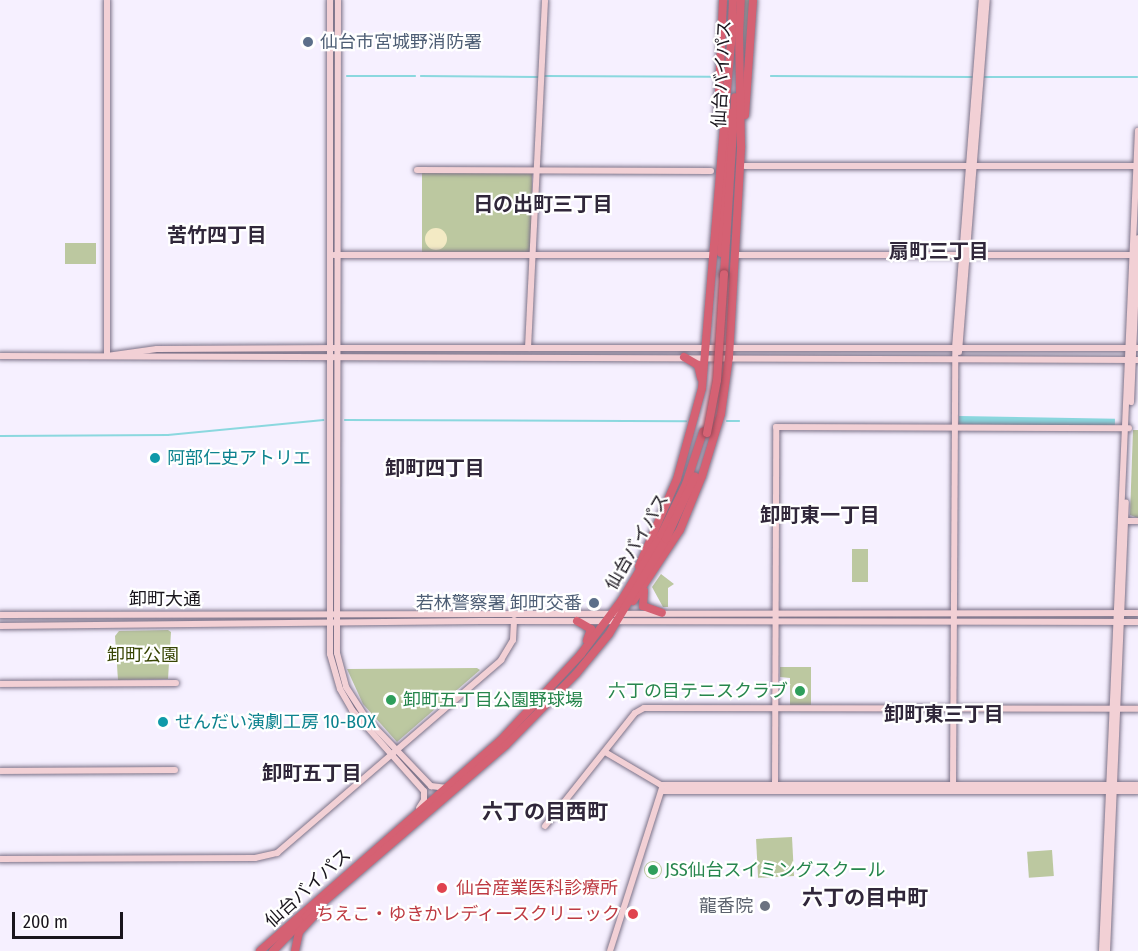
<!DOCTYPE html>
<meta charset="utf-8">
<style>
body{margin:0}
#map{position:relative;width:1138px;height:951px;overflow:hidden;background:#f6f0ff;font-family:"Fira Sans Condensed","Noto Sans JP",sans-serif}
div>[style]{position:absolute}
.green>*{inset:0;background:#bcc8a0;transform-origin:0 0}
.round{border-radius:50%}
.sand>*{inset:0;background:#f3eac4}
.water>*{inset:0;background:#8bd8df;transform-origin:0 0}
.stream>*{height:1.5px;margin:-0.75px;padding:0 0.75px;transform-origin:0.75px;border-radius:0.75px;background:#8bd8df}
.roads{filter:drop-shadow(0 0 2px #7c7288) drop-shadow(0 0 2px #7c7288)}
.secondary>*{height:6px;margin:-3px;padding:0 3px;transform-origin:3px;border-radius:3px;background:#f2d0d5}
.highway>*{height:8px;margin:-4px;padding:0 4px;transform-origin:4px;border-radius:4px;background:#d56173}
.bridges{filter:drop-shadow(0 0 2px #934655) drop-shadow(0 0 2px #934655)}
.highway-bridge>*{height:8px;margin:-4px;padding:0 4px;transform-origin:4px;border-radius:4px;background:#d56173}
.dots>*{width:16px;height:16px;translate:-50% -50%;box-sizing:border-box;border:3px solid #fff;border-radius:50%}
span{translate:-50% -50%;white-space:nowrap;text-align:center;line-height:1.15;-webkit-text-stroke:4.5px #fff;paint-order:stroke}
.service-label{font-size:18px;color:#4e5e75}
.left{translate:0 -50%;text-align:left}
.right{translate:-100% -50%;text-align:right}
.street-label{font-size:18px;color:#19151d}
.culture-label{font-size:18px;color:#0d838f}
.park-label{font-size:18px;color:#384504}
.leisure-label{font-size:18px;color:#27864d}
.health-label{font-size:18px;color:#be3a42}
.worship-label{font-size:18px;color:#5b616d}
.neighbourhood-label{font-size:20px;color:#30273a;font-weight:700}
.quarter-label{font-size:21px;color:#30273a;font-weight:700}
.scale{position:absolute;left:12px;top:912px;width:111px;height:27px;box-sizing:border-box;border:3px solid #19151d;border-top:0;padding-left:8px;font-size:18px;line-height:21px;white-space:nowrap;color:#19151d;-webkit-text-stroke:4px #fff;paint-order:stroke}
</style>
<div id="map">
<div class="green">
<i style="clip-path:polygon(743px 0,751px 0,742px 95px,742px 52px)"></i>
<i style="left:422px;top:172px;width:110px;height:81px"></i>
<i style="left:65px;top:243px;width:31px;height:21px"></i>
<i style="clip-path:polygon(1133px 430px,1138px 430px,1138px 518px,1130px 515px)"></i>
<i style="left:852px;top:549px;width:16px;height:33px"></i>
<i style="clip-path:polygon(661px 574px,674px 584px,668px 588px,668px 607px,663px 607px,652px 587px)"></i>
<i style="clip-path:polygon(168px 630px,171px 632px,168px 679px,118px 680px,115px 636px,119px 631px)"></i>
<i style="clip-path:polygon(780px 667px,811px 667px,811px 705px,790px 705px,790px 678px,780px 677px)"></i>
<i style="clip-path:polygon(477px 668px,480px 670px,397px 742px,363px 704px,347px 669px)"></i>
<i style="left:792px;top:837px;width:39px;height:36px;rotate:87deg"></i>
<i style="left:1052px;top:850px;width:26px;height:25px;rotate:86deg"></i>
<i class="round" style="left:644px;top:861px;width:18px;height:18px"></i>
</div>
<div class="sand">
<i class="round" style="left:425px;top:228px;width:22px;height:22px"></i>
</div>
<div class="water">
<i style="left:959px;top:416px;width:156px;height:8px;rotate:1deg"></i>
</div>
<div class="stream">
<i style="left:347px;top:76px;width:68px"></i>
<i style="left:421px;top:76px;width:117px;rotate:0.5deg"></i>
<i style="left:544px;top:76px;width:166px;rotate:0.3deg"></i>
<i style="left:771px;top:76px;width:201px;rotate:0.3deg"></i>
<i style="left:985px;top:77px;width:152px"></i>
<i style="left:345px;top:420px;width:341px;rotate:0.2deg"></i>
<i style="left:727px;top:421px;width:12px"></i>
<i style="left:0;top:436px;width:168px;rotate:-0.3deg"></i>
<i style="left:168px;top:435px;width:156px;rotate:-5.5deg"></i>
</div>
<div class="roads">
<div class="secondary">
<i style="left:330px;top:0;width:654px;rotate:90deg"></i>
<i style="left:330px;top:654px;width:36px;rotate:74deg"></i>
<i style="left:340px;top:689px;width:24px;rotate:60deg"></i>
<i style="left:352px;top:710px;width:108px;rotate:48.4deg"></i>
<i style="left:424px;top:791px;width:9px;rotate:90deg"></i>
<i style="left:424px;top:800px;width:9px;rotate:122deg"></i>
<i style="left:338px;top:0;width:653px;rotate:90.09deg"></i>
<i style="left:337px;top:653px;width:35px;rotate:75deg"></i>
<i style="left:346px;top:687px;width:38px;rotate:57deg"></i>
<i style="left:367px;top:719px;width:93px;rotate:46.3deg"></i>
<i style="left:431px;top:786px;width:16px;rotate:7deg"></i>
<i style="left:745px;top:166px;width:391px"></i>
<i style="left:417px;top:170px;width:294px;rotate:0.2deg"></i>
<i style="left:334px;top:255px;width:377px"></i>
<i style="left:735px;top:255px;width:399px"></i>
<i style="left:528px;top:348px;width:348px;rotate:-87.2deg"></i>
<i style="left:959px;top:352px;width:353px;rotate:-85.5deg"></i>
<i style="left:0;top:356px;width:1138px;rotate:0.2deg"></i>
<i style="left:107px;top:356px;width:50px;rotate:-8deg"></i>
<i style="left:157px;top:349px;width:180px;rotate:-0.3deg"></i>
<i style="left:337px;top:348px;width:801px"></i>
<i style="left:107px;top:356px;width:356px;rotate:-90deg"></i>
<i style="left:1131px;top:402px;width:164px;rotate:-87.6deg"></i>
<i style="left:1124px;top:521px;width:14px"></i>
<i style="left:0;top:615px;width:1138px;rotate:-0.1deg"></i>
<i style="left:0;top:626px;width:481px;rotate:-0.6deg"></i>
<i style="left:481px;top:621px;width:657px;rotate:0.09deg"></i>
<i style="left:0;top:684px;width:176px;rotate:-0.3deg"></i>
<i style="left:605px;top:752px;width:65px;rotate:30.5deg"></i>
<i style="left:661px;top:785px;width:477px"></i>
<i style="left:0;top:771px;width:175px;rotate:-0.3deg"></i>
<i style="left:663px;top:791px;width:475px"></i>
<i style="left:775px;top:791px;width:364px;rotate:-89.8deg"></i>
<i style="left:776px;top:427px;width:353px;rotate:0.2deg"></i>
<i style="left:953px;top:791px;width:443px;rotate:-89.7deg"></i>
<i style="left:955px;top:348px;width:349px;rotate:-85.6deg"></i>
<i style="left:545px;top:826px;width:144px;rotate:-51.5deg"></i>
<i style="left:635px;top:713px;width:10px;rotate:-29deg"></i>
<i style="left:644px;top:708px;width:494px;rotate:0.1deg"></i>
<i style="left:0;top:859px;width:255px;rotate:-0.2deg"></i>
<i style="left:255px;top:858px;width:23px;rotate:-13deg"></i>
<i style="left:277px;top:853px;width:296px;rotate:-40.7deg"></i>
<i style="left:501px;top:660px;width:23px;rotate:-59deg"></i>
<i style="left:513px;top:640px;width:20px;rotate:-87deg"></i>
<i style="left:610px;top:951px;width:171px;rotate:-72.3deg"></i>
<i style="left:1102px;top:951px;width:821px;rotate:-87.49deg"></i>
<i style="left:1107px;top:951px;width:449px;rotate:-87.6deg"></i>
</div>
<div class="highway">
<i style="left:739px;top:34px;width:34px;rotate:-87deg"></i>
<i style="left:731px;top:43px;width:43px;rotate:-87.3deg"></i>
<i style="left:718px;top:115px;width:115px;rotate:-87.5deg"></i>
<i style="left:745px;top:115px;width:115px;rotate:-86deg"></i>
<i style="left:721px;top:253px;width:141px;rotate:-87.2deg"></i>
<i style="left:724px;top:274px;width:177px;rotate:-86.4deg"></i>
<i style="left:684px;top:357px;width:16px;rotate:30deg"></i>
<i style="left:698px;top:365px;width:13px;rotate:77deg"></i>
<i style="left:639px;top:566px;width:95px;rotate:-66.4deg"></i>
<i style="left:677px;top:479px;width:94px;rotate:-74.6deg"></i>
<i style="left:702px;top:388px;width:350px;rotate:-85.2deg"></i>
<i style="left:644px;top:591px;width:15px;rotate:94deg"></i>
<i style="left:643px;top:606px;width:20px;rotate:20deg"></i>
<i style="left:633px;top:601px;width:85px;rotate:-56.5deg"></i>
<i style="left:680px;top:530px;width:58px;rotate:-67.8deg"></i>
<i style="left:702px;top:476px;width:65px;rotate:-73deg"></i>
<i style="left:721px;top:414px;width:58px;rotate:-82deg"></i>
<i style="left:729px;top:357px;width:211px;rotate:-86.7deg"></i>
<i style="left:741px;top:146px;width:116px;rotate:-91deg"></i>
<i style="left:577px;top:621px;width:16px;rotate:30deg"></i>
<i style="left:591px;top:629px;width:12px;rotate:110deg"></i>
<i style="left:260px;top:951px;width:319px;rotate:-41.2deg"></i>
<i style="left:500px;top:741px;width:119px;rotate:-47deg"></i>
<i style="left:581px;top:654px;width:66px;rotate:-53deg"></i>
<i style="left:621px;top:601px;width:77px;rotate:-58.8deg"></i>
<i style="left:661px;top:535px;width:57px;rotate:-63.9deg"></i>
<i style="left:686px;top:484px;width:55px;rotate:-71.9deg"></i>
<i style="left:273px;top:951px;width:47px;rotate:-45.9deg"></i>
<i style="left:306px;top:917px;width:264px;rotate:-40.7deg"></i>
<i style="left:506px;top:745px;width:100px;rotate:-45.4deg"></i>
<i style="left:576px;top:674px;width:52px;rotate:-50.5deg"></i>
<i style="left:609px;top:634px;width:111px;rotate:-59deg"></i>
<i style="left:666px;top:539px;width:69px;rotate:-65.3deg"></i>
<i style="left:295px;top:951px;width:19px;rotate:-78deg"></i>
<i style="left:299px;top:932px;width:26px;rotate:-47deg"></i>
</div>
</div>
<div class="bridges">
<div class="highway-bridge">
<i style="left:707px;top:433px;width:54px;rotate:-79.3deg"></i>
<i style="left:717px;top:380px;width:106px;rotate:-86.2deg"></i>
</div>
</div>
<div class="dots">
<i style="left:308px;top:42px;background:#5c6f8a"></i>
<i style="left:155px;top:458px;background:#0f9aa8"></i>
<i style="left:594px;top:603px;background:#5c6f8a"></i>
<i style="left:800px;top:691px;background:#2e9e5b"></i>
<i style="left:391px;top:700px;background:#2e9e5b"></i>
<i style="left:163px;top:722px;background:#0f9aa8"></i>
<i style="left:653px;top:870px;background:#2e9e5b"></i>
<i style="left:442px;top:888px;background:#e0444e"></i>
<i style="left:765px;top:906px;background:#6b7280"></i>
<i style="left:633px;top:914px;background:#e0444e"></i>
</div>
<div class="service-label">
<span class="left" style="left:320px;top:42px">仙台市宮城野消防署</span>
<span class="right" style="left:582px;top:603px">若林警察署 卸町交番</span>
</div>
<div class="street-label">
<span style="left:722px;top:74px;rotate:-87deg">仙台バイパス</span>
<span style="left:637px;top:542px;rotate:-60deg">仙台バイパス</span>
<span style="left:165px;top:599px">卸町大通</span>
<span style="left:308px;top:888px;rotate:-42deg">仙台バイパス</span>
</div>
<div class="culture-label">
<span class="left" style="left:167px;top:458px">阿部仁史アトリエ</span>
<span class="left" style="left:175px;top:722px">せんだい演劇工房 10-BOX</span>
</div>
<div class="park-label">
<span style="left:143px;top:655px">卸町公園</span>
</div>
<div class="leisure-label">
<span class="right" style="left:788px;top:691px">六丁の目テニスクラブ</span>
<span class="left" style="left:403px;top:700px">卸町五丁目公園野球場</span>
<span class="left" style="left:665px;top:870px">JSS仙台スイミングスクール</span>
</div>
<div class="health-label">
<span class="left" style="left:456px;top:888px">仙台産業医科診療所</span>
<span class="right" style="left:620px;top:914px">ちえこ・ゆきかレディースクリニック</span>
</div>
<div class="worship-label">
<span class="right" style="left:753px;top:906px">龍香院</span>
</div>
<div class="neighbourhood-label">
<span style="left:543px;top:204px">日の出町三丁目</span>
<span style="left:217px;top:235px">苦竹四丁目</span>
<span style="left:939px;top:251px">扇町三丁目</span>
<span style="left:435px;top:468px">卸町四丁目</span>
<span style="left:820px;top:515px">卸町東一丁目</span>
<span style="left:944px;top:714px">卸町東三丁目</span>
<span style="left:312px;top:773px">卸町五丁目</span>
</div>
<div class="quarter-label">
<span style="left:545px;top:812px">六丁の目西町</span>
<span style="left:865px;top:898px">六丁の目中町</span>
</div>
<div class="scale">200 m</div>
</div>
